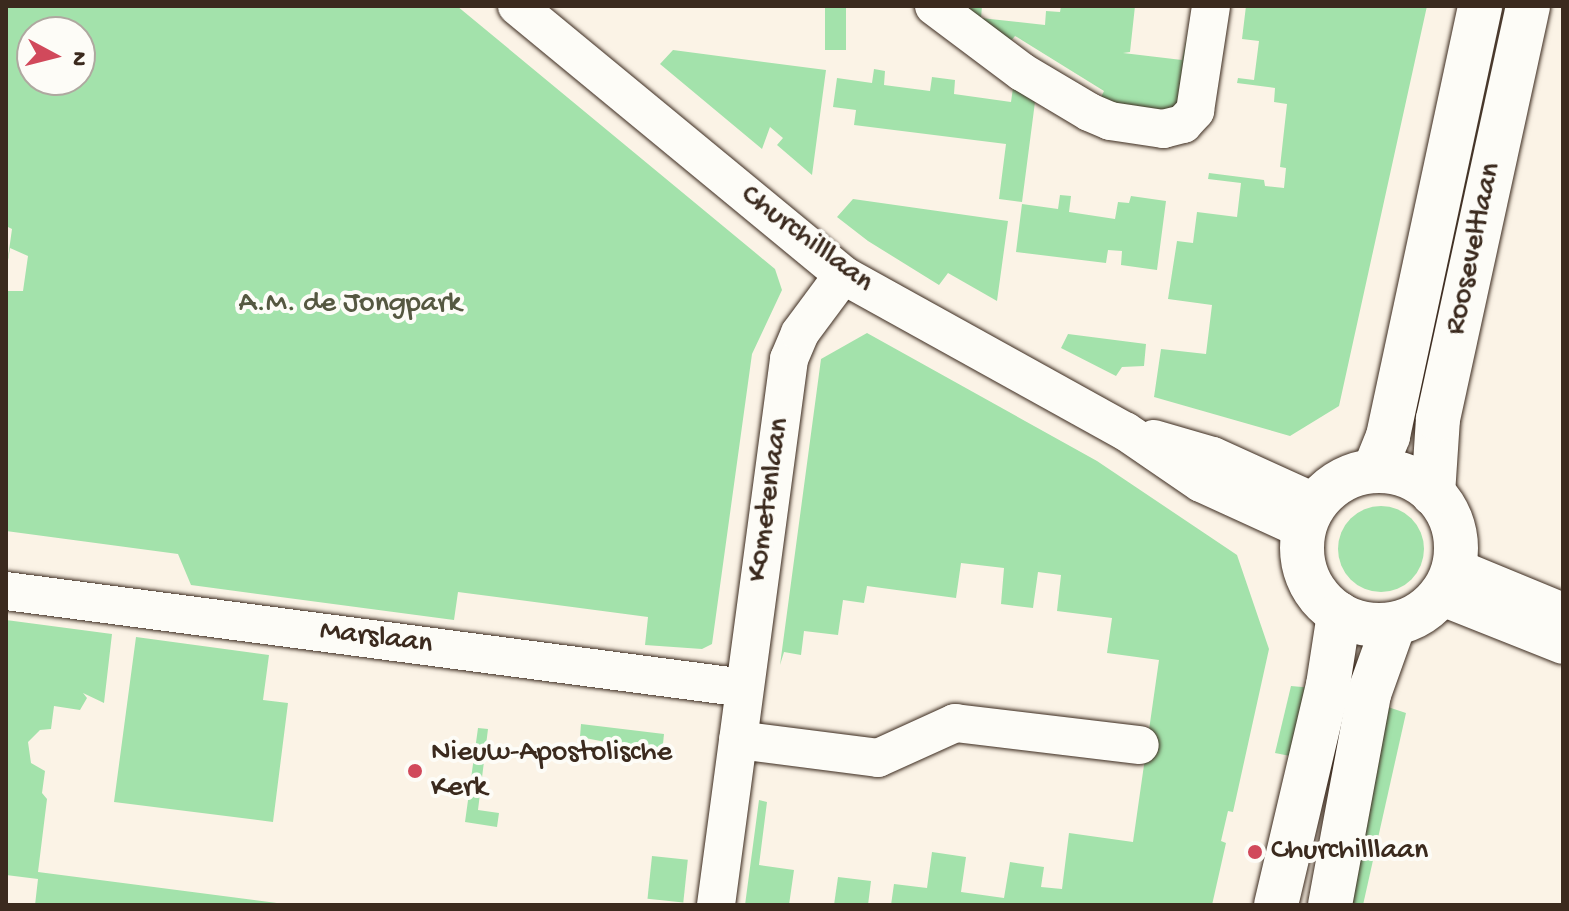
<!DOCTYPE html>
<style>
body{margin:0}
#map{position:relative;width:1569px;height:911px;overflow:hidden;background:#fbf3e6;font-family:"Gochi Hand",sans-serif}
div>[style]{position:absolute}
.green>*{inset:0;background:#a3e2ab;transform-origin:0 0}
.round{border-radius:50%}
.roads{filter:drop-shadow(0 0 2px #3b2a1e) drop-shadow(0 0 2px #3b2a1e)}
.street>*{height:38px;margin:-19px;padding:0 19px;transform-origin:19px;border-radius:19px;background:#fdfcf7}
.secondary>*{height:44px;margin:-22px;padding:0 22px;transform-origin:22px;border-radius:22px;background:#fdfcf7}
.secondary>.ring{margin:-22px;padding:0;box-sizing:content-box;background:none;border:44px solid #fdfcf7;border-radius:50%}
.dots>*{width:22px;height:22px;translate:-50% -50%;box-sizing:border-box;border:4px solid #fdfcf7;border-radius:50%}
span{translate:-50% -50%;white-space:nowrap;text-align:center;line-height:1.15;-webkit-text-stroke:8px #fdfcf7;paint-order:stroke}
.street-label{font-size:30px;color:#3b2a1e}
.park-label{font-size:30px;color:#555841}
.poi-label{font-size:30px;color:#3b2a1e}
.left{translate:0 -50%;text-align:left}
.frame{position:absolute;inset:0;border:8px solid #3b2a1e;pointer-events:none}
.north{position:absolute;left:16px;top:16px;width:80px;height:80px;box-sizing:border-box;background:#fdfcf7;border:2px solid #afa8a0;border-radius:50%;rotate:97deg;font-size:22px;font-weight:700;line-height:32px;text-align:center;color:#3b2a1e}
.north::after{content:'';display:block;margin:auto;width:28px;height:36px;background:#d1495b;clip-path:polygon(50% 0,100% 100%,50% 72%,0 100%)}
</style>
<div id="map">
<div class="green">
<i style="clip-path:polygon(evenodd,6px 6px,457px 6px,775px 269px,782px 290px,752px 354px,712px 644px,702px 649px,645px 645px,648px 617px,458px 592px,454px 620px,191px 585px,178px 554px,6px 531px,6px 291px,23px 291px,28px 256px,10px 248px,6px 272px,12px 229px,6px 226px,6px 6px,32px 32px,80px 32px,80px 80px,32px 80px,32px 32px)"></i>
<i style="left:825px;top:6px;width:21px;height:44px"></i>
<i style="clip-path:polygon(969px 6px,982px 6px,981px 18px,1045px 25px,1046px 11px,1060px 12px,1061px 6px,1135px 6px,1130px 52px,1123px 53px,1182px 60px,1190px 23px,1180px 111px,1171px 116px,1097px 105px,1104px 91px,1015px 36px,1005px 48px,969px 16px)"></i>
<i style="clip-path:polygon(1246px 6px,1427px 6px,1339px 406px,1290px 436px,1154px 397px,1161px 349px,1206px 354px,1212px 305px,1168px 299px,1177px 241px,1193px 243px,1197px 212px,1237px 217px,1241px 183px,1208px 179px,1209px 173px,1264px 180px,1265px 186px,1284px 188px,1286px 168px,1280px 167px,1287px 104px,1274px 102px,1275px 88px,1237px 83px,1238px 78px,1254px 80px,1259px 41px,1242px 39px)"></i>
<i style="clip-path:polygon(673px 50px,826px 70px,812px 175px,777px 145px,783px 138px,770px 127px,762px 149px,660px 64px)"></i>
<i style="clip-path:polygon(874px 69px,885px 71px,884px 85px,930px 91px,932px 77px,955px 80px,954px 94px,1011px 102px,1013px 88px,1035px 102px,1022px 202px,999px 199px,1006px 144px,854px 125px,856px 110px,833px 107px,837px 78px,872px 83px)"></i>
<i style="clip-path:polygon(1060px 195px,1071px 196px,1069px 212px,1115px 219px,1118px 202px,1129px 203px,1131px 196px,1166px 201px,1157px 270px,1121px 265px,1122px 251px,1108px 250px,1106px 263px,1016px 252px,1022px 204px,1058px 209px)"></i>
<i style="clip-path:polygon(853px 199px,1008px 221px,997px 301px,948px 273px,939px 285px,868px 241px,837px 217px)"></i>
<i style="clip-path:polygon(867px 333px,1097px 461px,1237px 555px,1269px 649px,1233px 812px,1228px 811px,1221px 841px,1226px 843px,1212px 905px,891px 905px,894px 884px,927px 888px,932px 852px,966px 857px,961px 892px,1004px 898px,1010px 862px,1044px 867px,1041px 887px,1062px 889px,1069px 833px,1133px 842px,1159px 660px,1107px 653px,1112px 618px,1057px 611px,1061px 575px,1038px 572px,1033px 608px,1001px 604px,1004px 568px,961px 563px,956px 598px,867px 586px,864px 603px,843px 600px,838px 635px,804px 631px,801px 655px,784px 652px,780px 665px,821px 359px)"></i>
<i style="clip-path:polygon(1068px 334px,1146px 344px,1144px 366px,1122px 367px,1116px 376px,1061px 348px)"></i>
<i class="round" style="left:1338px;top:506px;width:86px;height:86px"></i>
<i style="clip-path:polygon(6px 620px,112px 634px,104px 703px,83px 693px,87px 698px,80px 710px,54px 706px,51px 729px,40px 730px,28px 742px,31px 763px,45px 771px,42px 793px,47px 799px,38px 872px,292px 905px,35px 905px,38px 879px,6px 875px)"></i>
<i style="clip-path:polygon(136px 637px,269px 655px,263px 700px,288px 703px,273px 822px,114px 802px)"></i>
<i style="clip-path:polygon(1291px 686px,1313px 688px,1290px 756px,1275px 753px)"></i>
<i style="clip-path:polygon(1379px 704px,1406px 713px,1363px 905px,1346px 905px)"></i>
<i style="clip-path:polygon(581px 724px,664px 734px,662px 753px,580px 737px)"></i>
<i style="clip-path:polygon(478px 728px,488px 729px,478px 810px,499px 813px,497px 827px,465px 822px)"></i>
<i style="clip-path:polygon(759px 800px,767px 802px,759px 865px,794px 870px,789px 905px,745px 905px)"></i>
<i style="left:652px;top:856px;width:36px;height:43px;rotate:6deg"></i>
<i style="clip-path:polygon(838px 877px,871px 881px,868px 905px,834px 905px)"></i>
</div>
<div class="roads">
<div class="street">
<i style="left:517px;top:6px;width:423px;rotate:39.5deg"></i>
<i style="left:843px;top:275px;width:322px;rotate:29deg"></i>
<i style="left:1125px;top:431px;width:92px;rotate:34.4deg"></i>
<i style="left:1201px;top:483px;width:113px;rotate:24.5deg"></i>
<i style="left:934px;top:6px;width:110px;rotate:36.9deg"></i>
<i style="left:1022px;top:72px;width:78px;rotate:30.8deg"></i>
<i style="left:1089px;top:112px;width:23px;rotate:23deg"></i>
<i style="left:1110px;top:121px;width:54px;rotate:8.6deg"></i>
<i style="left:1163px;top:129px;width:21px;rotate:-14deg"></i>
<i style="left:1183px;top:124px;width:18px;rotate:-47deg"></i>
<i style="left:1195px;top:111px;width:106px;rotate:-81.3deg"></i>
<i style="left:1154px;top:439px;width:61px;rotate:16.1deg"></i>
<i style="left:1213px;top:456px;width:113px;rotate:24.5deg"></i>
<i style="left:1454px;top:567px;width:118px;rotate:22.4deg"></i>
<i style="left:6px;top:591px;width:745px;rotate:7.48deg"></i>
<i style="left:1440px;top:596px;width:132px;rotate:21.7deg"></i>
<i style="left:738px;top:740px;width:141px;rotate:7.3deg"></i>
<i style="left:878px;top:758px;width:85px;rotate:-24.4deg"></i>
<i style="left:955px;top:723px;width:186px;rotate:6.8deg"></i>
<i style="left:716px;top:905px;width:551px;rotate:-82.38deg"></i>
<i style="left:789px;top:359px;width:28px;rotate:-67deg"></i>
<i style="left:800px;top:333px;width:72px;rotate:-53.4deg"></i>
</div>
<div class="secondary">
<i style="left:1374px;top:471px;width:38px;rotate:-68deg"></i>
<i style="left:1388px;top:436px;width:440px;rotate:-77.9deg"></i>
<i class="ring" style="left:1302px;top:471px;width:110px;height:110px"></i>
<i style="left:1433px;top:494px;width:75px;rotate:-86.2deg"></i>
<i style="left:1438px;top:419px;width:423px;rotate:-77.7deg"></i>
<i style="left:1276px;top:905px;width:226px;rotate:-76.7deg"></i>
<i style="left:1328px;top:685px;width:72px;rotate:-81.2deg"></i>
<i style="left:1330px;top:905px;width:215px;rotate:-79.5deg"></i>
<i style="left:1369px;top:694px;width:74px;rotate:-70.3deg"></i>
</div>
</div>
<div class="dots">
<i style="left:415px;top:771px;background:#d1495b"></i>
<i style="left:1255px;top:852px;background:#d1495b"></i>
</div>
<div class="street-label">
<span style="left:806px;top:240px;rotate:37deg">Churchilllaan</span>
<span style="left:1475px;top:249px;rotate:-78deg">Rooseveltlaan</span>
<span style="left:770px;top:500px;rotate:-82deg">Kometenlaan</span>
<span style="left:376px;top:639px;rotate:7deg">Marslaan</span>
</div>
<div class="park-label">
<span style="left:350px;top:305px">A.M. de Jongpark</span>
</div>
<div class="poi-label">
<span class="left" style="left:431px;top:771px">Nieuw-Apostolische<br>Kerk</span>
<span class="left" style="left:1271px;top:852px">Churchilllaan</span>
</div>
<div class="frame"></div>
<div class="north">N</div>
</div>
